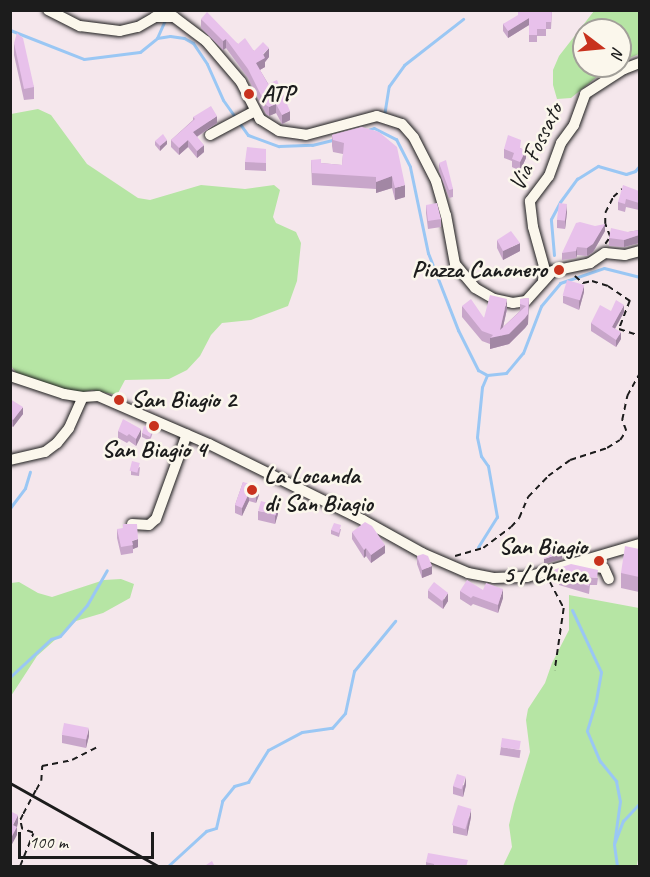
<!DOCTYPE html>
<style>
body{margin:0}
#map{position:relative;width:650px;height:877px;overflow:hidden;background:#f5e7ec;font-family:Caveat,sans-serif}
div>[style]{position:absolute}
.green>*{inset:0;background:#b6e5a4}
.stream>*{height:3px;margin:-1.5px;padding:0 1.5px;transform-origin:1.5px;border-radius:1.5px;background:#9ac7f4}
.path>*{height:1.5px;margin-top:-0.75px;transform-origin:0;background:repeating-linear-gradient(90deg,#1c1c1c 0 6px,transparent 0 10.5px)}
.roads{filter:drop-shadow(0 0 2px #1c1c1c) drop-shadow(0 0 2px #1c1c1c)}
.minor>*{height:10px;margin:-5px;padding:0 5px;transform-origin:5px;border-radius:5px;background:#fbf7ec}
.rail>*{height:3px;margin:-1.5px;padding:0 1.5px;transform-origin:1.5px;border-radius:1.5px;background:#1c1c1c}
.path-bridge>*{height:1.5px;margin-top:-0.75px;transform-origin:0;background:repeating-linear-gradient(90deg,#1c1c1c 0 6px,transparent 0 10.5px)}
.wall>*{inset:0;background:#c8a6ca;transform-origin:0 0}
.shaded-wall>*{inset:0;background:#a287a4}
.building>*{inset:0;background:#e8c1eb;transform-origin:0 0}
.dots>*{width:16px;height:16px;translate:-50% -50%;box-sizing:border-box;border:3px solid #fbf7ec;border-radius:50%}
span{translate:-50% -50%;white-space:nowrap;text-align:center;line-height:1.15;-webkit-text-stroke:5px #fbf7ec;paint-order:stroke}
.poi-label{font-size:24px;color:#1c1c1c;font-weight:700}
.left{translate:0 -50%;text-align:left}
.right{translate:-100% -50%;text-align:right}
.street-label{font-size:24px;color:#1c1c1c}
.frame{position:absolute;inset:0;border:12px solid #1c1c1c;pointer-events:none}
.north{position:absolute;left:572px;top:18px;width:60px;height:60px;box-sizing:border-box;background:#fbf7ec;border:2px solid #a29f99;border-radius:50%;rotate:106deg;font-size:16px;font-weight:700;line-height:24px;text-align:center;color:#1c1c1c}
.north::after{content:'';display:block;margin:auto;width:21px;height:27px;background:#c8321e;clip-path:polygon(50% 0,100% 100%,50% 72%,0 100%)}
.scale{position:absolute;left:18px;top:832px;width:136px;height:27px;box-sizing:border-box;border:3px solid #1c1c1c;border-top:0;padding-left:8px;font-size:18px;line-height:21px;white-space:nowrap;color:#1c1c1c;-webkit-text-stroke:4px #fbf7ec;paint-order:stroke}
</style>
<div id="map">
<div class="green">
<i style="clip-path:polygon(594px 11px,639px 11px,639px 54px,620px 62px,620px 30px,584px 30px,584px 66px,610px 66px,571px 98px,557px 99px,553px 85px,553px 70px,559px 56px)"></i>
<i style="clip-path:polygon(38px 109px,51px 115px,87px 164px,138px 198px,150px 200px,201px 185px,245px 189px,274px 185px,280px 190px,273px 217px,276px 223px,296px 232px,301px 243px,297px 281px,288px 306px,251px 320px,222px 323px,211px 335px,200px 356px,187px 370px,169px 379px,125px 380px,117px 395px,92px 390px,78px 394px,23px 381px,11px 366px,11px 114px)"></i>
<i style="clip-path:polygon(121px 579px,134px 584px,130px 598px,103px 613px,76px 621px,37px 656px,11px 696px,11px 583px,19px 582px,38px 593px,52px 597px,104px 580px)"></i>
<i style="clip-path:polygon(569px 595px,639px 608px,639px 854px,637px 865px,631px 866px,503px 866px,512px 847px,509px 825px,514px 804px,530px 752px,526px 720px,528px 709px,545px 683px,552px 663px,569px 630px)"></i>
</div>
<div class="stream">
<i style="left:10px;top:30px;width:79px;rotate:21.4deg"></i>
<i style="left:84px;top:59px;width:56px;rotate:-7.1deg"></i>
<i style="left:140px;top:52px;width:22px;rotate:-39deg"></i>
<i style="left:157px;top:38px;width:13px;rotate:-9deg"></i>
<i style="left:170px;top:36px;width:14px;rotate:8deg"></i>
<i style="left:184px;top:38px;width:10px;rotate:29deg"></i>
<i style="left:193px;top:43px;width:25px;rotate:56deg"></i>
<i style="left:207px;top:64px;width:39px;rotate:66deg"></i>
<i style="left:223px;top:100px;width:43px;rotate:54.5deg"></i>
<i style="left:248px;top:135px;width:33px;rotate:20deg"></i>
<i style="left:279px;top:146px;width:33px;rotate:-2deg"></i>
<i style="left:312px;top:145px;width:25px;rotate:-14deg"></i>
<i style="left:157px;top:38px;width:20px;rotate:-66deg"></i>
<i style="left:384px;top:116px;width:30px;rotate:-81deg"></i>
<i style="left:389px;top:86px;width:26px;rotate:-54deg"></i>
<i style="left:404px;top:65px;width:75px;rotate:-37.9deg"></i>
<i style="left:368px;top:130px;width:6px;rotate:-18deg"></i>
<i style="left:374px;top:128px;width:25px;rotate:27deg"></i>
<i style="left:396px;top:139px;width:31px;rotate:63deg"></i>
<i style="left:410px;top:167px;width:88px;rotate:78.2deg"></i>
<i style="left:428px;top:253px;width:83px;rotate:68.7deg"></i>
<i style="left:458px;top:330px;width:45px;rotate:63.4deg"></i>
<i style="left:478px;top:370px;width:10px;rotate:29deg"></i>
<i style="left:487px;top:375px;width:19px;rotate:-6deg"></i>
<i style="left:506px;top:373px;width:26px;rotate:-50deg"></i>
<i style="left:523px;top:353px;width:50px;rotate:-69deg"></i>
<i style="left:541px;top:306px;width:30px;rotate:-50deg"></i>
<i style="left:560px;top:283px;width:46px;rotate:-18.8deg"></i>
<i style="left:604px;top:268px;width:37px;rotate:14deg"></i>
<i style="left:554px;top:255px;width:36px;rotate:-95deg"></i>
<i style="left:551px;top:219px;width:19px;rotate:-62deg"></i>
<i style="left:560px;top:202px;width:29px;rotate:-54deg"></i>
<i style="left:577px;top:179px;width:25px;rotate:-32deg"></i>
<i style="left:598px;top:166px;width:29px;rotate:16deg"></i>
<i style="left:626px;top:174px;width:9px;rotate:-18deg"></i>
<i style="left:635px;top:171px;width:8px;rotate:-50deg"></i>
<i style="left:10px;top:508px;width:25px;rotate:-53deg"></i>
<i style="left:25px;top:488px;width:17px;rotate:-73deg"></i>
<i style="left:478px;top:547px;width:36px;rotate:-58deg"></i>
<i style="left:497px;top:517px;width:52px;rotate:-100deg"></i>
<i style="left:488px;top:466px;width:12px;rotate:-125deg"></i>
<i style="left:481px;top:456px;width:19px;rotate:-102deg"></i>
<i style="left:477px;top:437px;width:50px;rotate:-84.3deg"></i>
<i style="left:482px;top:387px;width:13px;rotate:-67deg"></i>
<i style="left:572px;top:610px;width:68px;rotate:64.9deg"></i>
<i style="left:601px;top:672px;width:29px;rotate:100deg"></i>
<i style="left:596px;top:701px;width:31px;rotate:107deg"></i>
<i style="left:587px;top:731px;width:33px;rotate:67deg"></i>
<i style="left:600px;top:761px;width:26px;rotate:51deg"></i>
<i style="left:616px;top:781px;width:20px;rotate:79deg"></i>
<i style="left:620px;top:801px;width:43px;rotate:97.9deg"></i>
<i style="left:10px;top:677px;width:56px;rotate:-42.8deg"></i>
<i style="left:51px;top:639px;width:9px;rotate:-18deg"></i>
<i style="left:60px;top:636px;width:41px;rotate:-48.9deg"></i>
<i style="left:87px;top:605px;width:40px;rotate:-60.3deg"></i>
<i style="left:168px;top:866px;width:52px;rotate:-42.6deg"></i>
<i style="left:206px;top:831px;width:10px;rotate:-17deg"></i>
<i style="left:216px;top:828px;width:28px;rotate:-77deg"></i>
<i style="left:222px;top:801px;width:19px;rotate:-51deg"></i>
<i style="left:234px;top:786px;width:15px;rotate:-16deg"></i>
<i style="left:248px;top:782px;width:38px;rotate:-58deg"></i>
<i style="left:268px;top:750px;width:38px;rotate:-28deg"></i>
<i style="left:302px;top:732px;width:30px;rotate:-8deg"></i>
<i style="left:332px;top:728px;width:20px;rotate:-49deg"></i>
<i style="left:345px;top:713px;width:43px;rotate:-77.9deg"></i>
<i style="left:354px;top:671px;width:65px;rotate:-50.6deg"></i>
<i style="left:617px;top:866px;width:22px;rotate:-98deg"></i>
<i style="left:614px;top:844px;width:25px;rotate:-69deg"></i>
<i style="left:623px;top:821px;width:25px;rotate:-47deg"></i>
</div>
<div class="path">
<i style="left:605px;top:244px;width:9px;rotate:-54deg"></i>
<i style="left:610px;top:237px;width:14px;rotate:-111deg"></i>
<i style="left:605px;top:224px;width:11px;rotate:-90deg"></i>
<i style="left:605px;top:213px;width:18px;rotate:-63deg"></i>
<i style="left:613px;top:197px;width:12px;rotate:-42deg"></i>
<i style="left:575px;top:276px;width:11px;rotate:41deg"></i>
<i style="left:583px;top:283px;width:9px;rotate:-13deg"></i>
<i style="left:592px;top:281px;width:17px;rotate:17deg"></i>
<i style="left:608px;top:286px;width:27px;rotate:34deg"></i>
<i style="left:630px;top:301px;width:30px;rotate:111deg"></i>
<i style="left:619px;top:329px;width:22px;rotate:18deg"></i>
<i style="left:455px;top:556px;width:29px;rotate:-16deg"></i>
<i style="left:483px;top:548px;width:35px;rotate:-37deg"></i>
<i style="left:511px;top:527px;width:12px;rotate:-48deg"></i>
<i style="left:519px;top:518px;width:23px;rotate:-67deg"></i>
<i style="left:528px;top:497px;width:29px;rotate:-46deg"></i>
<i style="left:548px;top:476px;width:27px;rotate:-36deg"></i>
<i style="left:570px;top:460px;width:39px;rotate:-18deg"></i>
<i style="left:607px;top:448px;width:15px;rotate:-32deg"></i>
<i style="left:620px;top:440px;width:11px;rotate:-56deg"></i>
<i style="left:626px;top:431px;width:12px;rotate:-110deg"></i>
<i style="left:622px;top:420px;width:25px;rotate:-78deg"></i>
<i style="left:627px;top:396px;width:26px;rotate:-61deg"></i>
<i style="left:550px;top:582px;width:30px;rotate:62deg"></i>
<i style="left:564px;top:608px;width:63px;rotate:98.3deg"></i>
<i style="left:36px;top:790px;width:10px;rotate:-61deg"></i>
<i style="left:41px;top:781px;width:15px;rotate:-86deg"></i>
<i style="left:42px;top:766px;width:31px;rotate:-11deg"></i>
<i style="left:72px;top:760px;width:27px;rotate:-27deg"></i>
<i style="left:20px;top:866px;width:35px;rotate:-68deg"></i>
<i style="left:33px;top:833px;width:12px;rotate:-160deg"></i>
<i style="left:22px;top:829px;width:9px;rotate:-103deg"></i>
<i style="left:20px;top:820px;width:7px;rotate:-63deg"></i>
</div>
<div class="roads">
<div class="minor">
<i style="left:48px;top:10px;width:36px;rotate:27deg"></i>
<i style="left:80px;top:26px;width:40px;rotate:7.1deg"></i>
<i style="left:120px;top:31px;width:18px;rotate:-13deg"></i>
<i style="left:138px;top:27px;width:20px;rotate:-30deg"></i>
<i style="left:155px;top:17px;width:19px"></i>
<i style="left:174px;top:17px;width:40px;rotate:37deg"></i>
<i style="left:206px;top:41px;width:54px;rotate:49.5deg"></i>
<i style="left:241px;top:82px;width:42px;rotate:62.8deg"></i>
<i style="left:260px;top:119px;width:22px;rotate:32deg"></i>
<i style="left:279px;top:131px;width:27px;rotate:8deg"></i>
<i style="left:306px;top:135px;width:73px;rotate:-15deg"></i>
<i style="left:377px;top:116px;width:26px;rotate:18deg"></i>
<i style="left:402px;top:124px;width:18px;rotate:49deg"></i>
<i style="left:414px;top:138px;width:48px;rotate:62.9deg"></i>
<i style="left:436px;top:181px;width:35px;rotate:74deg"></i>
<i style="left:446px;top:215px;width:50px;rotate:79.6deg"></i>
<i style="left:455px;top:264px;width:31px;rotate:50deg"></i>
<i style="left:475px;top:288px;width:22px;rotate:30deg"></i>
<i style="left:494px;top:299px;width:19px;rotate:12deg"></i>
<i style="left:513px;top:303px;width:13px;rotate:-9deg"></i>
<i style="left:526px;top:301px;width:40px;rotate:-48deg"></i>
<i style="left:553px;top:271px;width:38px;rotate:-12deg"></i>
<i style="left:590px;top:263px;width:18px;rotate:-34deg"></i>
<i style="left:605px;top:253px;width:20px;rotate:6deg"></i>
<i style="left:625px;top:255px;width:16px;rotate:-15deg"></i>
<i style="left:210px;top:135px;width:51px;rotate:-28.1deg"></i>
<i style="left:543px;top:280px;width:10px;rotate:-79deg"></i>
<i style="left:545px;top:270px;width:45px;rotate:-105.6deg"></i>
<i style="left:533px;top:227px;width:26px;rotate:-97deg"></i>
<i style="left:530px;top:201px;width:31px;rotate:-53deg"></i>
<i style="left:549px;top:176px;width:35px;rotate:-70deg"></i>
<i style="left:561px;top:143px;width:22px;rotate:-54deg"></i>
<i style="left:574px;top:125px;width:33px;rotate:-70deg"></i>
<i style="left:585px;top:94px;width:46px;rotate:-32.7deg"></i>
<i style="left:624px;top:69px;width:17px;rotate:-21deg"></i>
<i style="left:10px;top:376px;width:57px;rotate:18.4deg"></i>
<i style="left:64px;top:394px;width:19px;rotate:9deg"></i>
<i style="left:10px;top:460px;width:36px;rotate:-13deg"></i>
<i style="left:45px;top:452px;width:15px;rotate:-37deg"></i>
<i style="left:57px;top:443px;width:19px;rotate:-51deg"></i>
<i style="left:69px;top:428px;width:34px;rotate:-66deg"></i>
<i style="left:83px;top:397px;width:15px;rotate:-4deg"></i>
<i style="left:98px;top:396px;width:121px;rotate:23.4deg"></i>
<i style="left:209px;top:444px;width:172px;rotate:26.3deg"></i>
<i style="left:363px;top:520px;width:68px;rotate:29.2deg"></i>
<i style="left:422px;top:553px;width:50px;rotate:23.5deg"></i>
<i style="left:468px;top:573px;width:26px;rotate:11deg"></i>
<i style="left:494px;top:578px;width:33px;rotate:-2deg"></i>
<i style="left:527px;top:577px;width:118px;rotate:-16.3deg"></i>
<i style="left:132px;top:524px;width:17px;rotate:3deg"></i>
<i style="left:149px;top:525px;width:9px;rotate:-41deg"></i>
<i style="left:156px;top:519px;width:90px;rotate:-70deg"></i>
<i style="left:574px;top:565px;width:30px;rotate:6deg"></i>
<i style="left:604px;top:568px;width:12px;rotate:66deg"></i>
</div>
</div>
<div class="rail">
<i style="left:10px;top:783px;width:170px;rotate:29.3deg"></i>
</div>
<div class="path-bridge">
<i style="left:23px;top:814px;width:27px;rotate:-62deg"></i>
</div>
<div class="wall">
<i style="clip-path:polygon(552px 10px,551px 29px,546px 29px,546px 36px,537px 36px,537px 42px,529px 42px,529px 25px,508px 38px,503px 31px,503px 24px)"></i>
<i style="clip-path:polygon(201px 19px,238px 44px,269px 57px,265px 62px,265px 67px,260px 70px,290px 120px,282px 124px,276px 113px,269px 116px,266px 114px,248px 78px,226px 48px,223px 50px,201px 28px)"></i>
<i style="clip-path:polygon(14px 43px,34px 87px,34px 99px,24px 100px,14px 55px)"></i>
<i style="clip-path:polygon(193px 117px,217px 123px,197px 137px,204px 152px,197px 158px,188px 147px,179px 155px,171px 147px,171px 140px,193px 120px)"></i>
<i style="clip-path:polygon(362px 127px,405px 197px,395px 200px,392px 188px,376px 193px,376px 189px,312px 185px,311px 160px,321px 163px,342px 165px,343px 154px,333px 152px,332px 146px,332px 135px)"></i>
<i style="clip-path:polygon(155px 141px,167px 144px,160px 151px,155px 145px)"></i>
<i style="clip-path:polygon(521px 148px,526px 158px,520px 171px,512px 167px,512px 161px,504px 158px,504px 149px)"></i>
<i style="clip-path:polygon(266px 157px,266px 171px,245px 170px,245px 162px)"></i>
<i style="clip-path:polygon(439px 163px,453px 189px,453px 197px,449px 198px,439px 171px)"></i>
<i style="clip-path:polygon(639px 191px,639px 210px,626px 207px,625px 212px,618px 210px,618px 202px)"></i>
<i style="clip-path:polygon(426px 205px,441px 219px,441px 227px,428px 229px,426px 213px)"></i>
<i style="clip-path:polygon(567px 212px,565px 229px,557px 228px,557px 220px)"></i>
<i style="clip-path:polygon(639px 230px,639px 243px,624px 247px,609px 246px,609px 238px,628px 232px)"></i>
<i style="clip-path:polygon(605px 231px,593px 252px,587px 256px,577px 255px,576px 258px,562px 260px,562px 253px)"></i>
<i style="clip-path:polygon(497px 240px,520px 251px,503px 260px,497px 248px)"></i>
<i style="clip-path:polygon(584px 292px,579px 310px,563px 303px,563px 296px)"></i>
<i style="clip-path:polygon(529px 298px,528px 324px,525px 328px,509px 344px,490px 349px,490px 344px,482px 341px,462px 317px,462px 306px,484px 318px,507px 309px,503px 327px,520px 311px,520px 299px)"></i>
<i style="clip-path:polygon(611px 311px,624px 312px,615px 329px,621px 339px,616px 347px,591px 331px,591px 323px)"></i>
<i style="clip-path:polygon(10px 399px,23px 414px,13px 427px,10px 425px)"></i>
<i style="clip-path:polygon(118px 431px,141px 436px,136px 446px,129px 441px,127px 443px,118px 438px)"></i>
<i style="clip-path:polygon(153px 432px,150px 441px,142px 437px,142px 433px)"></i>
<i style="clip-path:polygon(140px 467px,139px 476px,131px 475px,131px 471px)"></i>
<i style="clip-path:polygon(243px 482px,259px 495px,256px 503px,249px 501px,242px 516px,235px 513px,235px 505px)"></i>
<i style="clip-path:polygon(258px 511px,278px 514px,275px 524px,258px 520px)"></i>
<i style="clip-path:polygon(117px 529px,138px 547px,133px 549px,133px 553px,121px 555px,117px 538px)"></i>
<i style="clip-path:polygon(341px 529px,339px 537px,331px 534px,331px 530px)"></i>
<i style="clip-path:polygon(352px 532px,385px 553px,371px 563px,366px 556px,364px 558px,352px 539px)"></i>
<i style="clip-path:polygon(639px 549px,639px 592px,621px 588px,621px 573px)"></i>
<i style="clip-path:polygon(417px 556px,432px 574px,422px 578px,417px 564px)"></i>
<i style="clip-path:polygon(553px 574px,598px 578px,597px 585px,590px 585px,589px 594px,559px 585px,559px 582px,553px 582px)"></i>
<i style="clip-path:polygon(428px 590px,448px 601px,443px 609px,428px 598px)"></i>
<i style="clip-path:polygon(483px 590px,503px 598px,498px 613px,473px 604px,471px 606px,460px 599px,460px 591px)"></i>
<i style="clip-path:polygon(62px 735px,89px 736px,86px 748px,62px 743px)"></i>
<i style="left:501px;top:747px;width:20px;height:8px;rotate:9deg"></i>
<i style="clip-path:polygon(466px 785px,463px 797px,453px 794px,453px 786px)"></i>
<i style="clip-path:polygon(471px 817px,467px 836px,453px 833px,453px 825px)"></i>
<i style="clip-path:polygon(426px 862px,468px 867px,426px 867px)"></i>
</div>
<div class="shaded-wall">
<i style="clip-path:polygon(529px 18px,529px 25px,508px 38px,508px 31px)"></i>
<i style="clip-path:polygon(226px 39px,226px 48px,223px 50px,223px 41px)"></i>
<i style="clip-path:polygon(269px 48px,269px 57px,265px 62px,265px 67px,256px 72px,256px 63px)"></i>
<i style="clip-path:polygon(276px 104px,276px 113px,269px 116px,269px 107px)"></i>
<i style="clip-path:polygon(290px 111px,290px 120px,282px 124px,282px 115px)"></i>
<i style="clip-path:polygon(217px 116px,217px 123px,193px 139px,193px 132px)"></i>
<i style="clip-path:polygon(167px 140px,167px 144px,160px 151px,160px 146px)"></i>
<i style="clip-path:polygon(188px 140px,188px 147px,179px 155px,179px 148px)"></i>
<i style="clip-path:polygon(204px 145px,204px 152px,197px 158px,197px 151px)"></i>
<i style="clip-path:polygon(526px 150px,526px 158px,520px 171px,520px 162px)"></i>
<i style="clip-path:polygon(392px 176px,392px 188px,376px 193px,376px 182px)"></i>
<i style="clip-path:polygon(405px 185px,405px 197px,395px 200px,395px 188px)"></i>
<i style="clip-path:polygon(567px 204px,567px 212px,565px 229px,565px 221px)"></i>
<i style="clip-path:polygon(605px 224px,605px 231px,593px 252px,587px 256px,587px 248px)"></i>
<i style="clip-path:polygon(639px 235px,639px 243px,624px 247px,624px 240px)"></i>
<i style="clip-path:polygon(520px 243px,520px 251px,503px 260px,503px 251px)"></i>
<i style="clip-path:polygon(577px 247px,577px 255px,576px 258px,576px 251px)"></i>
<i style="clip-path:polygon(584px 285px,584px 292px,579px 310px,579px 302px)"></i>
<i style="clip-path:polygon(529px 298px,528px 324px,525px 328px,509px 344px,490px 349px,490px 338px,500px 330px,507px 299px,507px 309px,501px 336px,525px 318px)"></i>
<i style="clip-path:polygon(624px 305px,624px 312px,612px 334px,612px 327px)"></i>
<i style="clip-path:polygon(621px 332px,621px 339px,616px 347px,616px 340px)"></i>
<i style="clip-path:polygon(23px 407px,23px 414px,13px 427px,13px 420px)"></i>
<i style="clip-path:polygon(141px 429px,141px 436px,136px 446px,136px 439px)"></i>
<i style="clip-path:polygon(259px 486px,259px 495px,256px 503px,256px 495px)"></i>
<i style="clip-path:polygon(249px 493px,249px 501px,242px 516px,242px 508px)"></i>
<i style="clip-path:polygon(278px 506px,278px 514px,275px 524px,275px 516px)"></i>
<i style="clip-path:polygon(138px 539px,138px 547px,133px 549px,132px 541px)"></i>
<i style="clip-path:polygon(385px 545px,385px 553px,371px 563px,371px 555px)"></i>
<i style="clip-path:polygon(366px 548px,366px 556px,364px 558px,364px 550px)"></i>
<i style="clip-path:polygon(562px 553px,562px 559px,544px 564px,544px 559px)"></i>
<i style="clip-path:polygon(432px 566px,432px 574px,422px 578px,422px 570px)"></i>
<i style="clip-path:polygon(503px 589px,503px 598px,498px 613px,498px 605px)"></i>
<i style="clip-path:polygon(448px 593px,448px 601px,443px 609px,443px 601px)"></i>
<i style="clip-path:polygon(89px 728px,89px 736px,86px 748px,86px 740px)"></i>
<i style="clip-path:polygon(466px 777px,466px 785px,463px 797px,463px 789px)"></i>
<i style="clip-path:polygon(471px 809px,471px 817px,467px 836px,467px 828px)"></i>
<i style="clip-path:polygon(18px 815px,18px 823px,17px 827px,17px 835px,11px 846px,11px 838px,13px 825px)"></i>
</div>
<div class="building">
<i style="clip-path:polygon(518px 10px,552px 10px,551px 22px,546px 22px,546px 29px,537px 29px,537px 35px,529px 35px,529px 18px,508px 31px,503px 24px,518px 15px)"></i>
<i style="clip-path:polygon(207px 12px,238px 44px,245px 38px,254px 51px,263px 42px,269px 48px,263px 54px,265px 58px,256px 63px,268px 84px,277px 80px,290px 111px,282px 115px,276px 104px,269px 107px,266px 105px,248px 69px,226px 39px,223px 41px,201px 19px)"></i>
<i style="clip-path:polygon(17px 33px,23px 38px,34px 87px,24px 89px,14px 43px)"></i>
<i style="clip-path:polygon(211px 106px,217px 116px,193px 132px,204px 145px,197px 151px,188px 140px,179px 148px,171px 140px,195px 119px,193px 117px)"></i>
<i style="clip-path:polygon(362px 127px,379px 132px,397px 147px,405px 185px,395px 188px,392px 176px,376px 182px,376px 177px,312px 173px,311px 160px,321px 159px,321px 163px,342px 165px,344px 143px,333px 140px,332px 135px)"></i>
<i style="clip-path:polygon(163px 134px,167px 140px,160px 146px,155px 141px)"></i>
<i style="clip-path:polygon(508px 135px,521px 140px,520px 148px,526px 150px,520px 162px,512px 159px,514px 153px,504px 149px)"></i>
<i style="clip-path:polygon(247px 147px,266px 149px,266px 163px,245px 162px)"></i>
<i style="clip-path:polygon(446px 160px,453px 189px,449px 190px,439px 163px)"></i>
<i style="clip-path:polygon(623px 185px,639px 191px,639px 203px,626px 199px,625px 204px,618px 202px)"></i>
<i style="clip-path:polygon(437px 203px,441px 219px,428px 221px,426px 205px)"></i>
<i style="left:559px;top:203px;width:8px;height:17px;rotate:7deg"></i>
<i style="clip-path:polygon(580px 222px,595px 226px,605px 224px,593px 244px,587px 248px,577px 247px,576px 251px,562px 253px,576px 223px)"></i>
<i style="clip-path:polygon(611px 228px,628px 232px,639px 230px,639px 235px,624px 240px,609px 238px)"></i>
<i style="clip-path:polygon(511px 231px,520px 243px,503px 251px,497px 240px)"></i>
<i style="left:567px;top:280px;width:18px;height:16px;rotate:16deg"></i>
<i style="clip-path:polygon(490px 295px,507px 299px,500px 330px,526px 306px,520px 304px,520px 299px,529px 298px,528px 314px,525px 318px,509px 334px,490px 338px,493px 335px,482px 331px,462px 306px,471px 299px,484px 318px)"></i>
<i style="clip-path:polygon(616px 300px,624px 305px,612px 327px,621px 332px,616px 340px,591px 323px,600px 305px,611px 311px)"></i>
<i style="clip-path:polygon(10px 399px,23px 407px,13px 420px,10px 418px)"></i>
<i style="clip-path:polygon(123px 419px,141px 429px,136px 439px,129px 434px,127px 436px,118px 431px)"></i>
<i style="clip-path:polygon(144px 426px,153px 428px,150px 437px,142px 433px)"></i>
<i style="left:132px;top:461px;width:8px;height:10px;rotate:14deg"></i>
<i style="clip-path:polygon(243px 482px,259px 486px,256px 495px,249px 493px,242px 508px,235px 505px)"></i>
<i style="left:261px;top:501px;width:18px;height:10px;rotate:16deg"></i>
<i style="clip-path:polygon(365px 522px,372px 526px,385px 545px,371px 555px,366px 548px,364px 550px,352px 532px)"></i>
<i style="clip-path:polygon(334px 523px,341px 525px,339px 533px,331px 530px)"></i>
<i style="clip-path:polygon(123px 524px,137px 524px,138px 539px,132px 541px,133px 545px,121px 547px,117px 529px,123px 528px)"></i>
<i style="clip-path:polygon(556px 538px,562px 553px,544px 559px,542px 551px,548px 549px,546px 544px)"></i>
<i style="clip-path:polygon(625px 546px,639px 549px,639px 577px,621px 573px)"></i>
<i style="clip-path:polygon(423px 554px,428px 556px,432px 566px,422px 570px,417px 556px)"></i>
<i style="clip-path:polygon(571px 564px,598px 570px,597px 578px,590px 577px,589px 586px,559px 578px,559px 574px,553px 574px,553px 570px)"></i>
<i style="clip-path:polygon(467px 580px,483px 590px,486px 583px,503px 589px,498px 605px,473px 596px,471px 598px,460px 591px)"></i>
<i style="left:434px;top:582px;width:18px;height:10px;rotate:38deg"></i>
<i style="left:64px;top:723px;width:25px;height:12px;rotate:11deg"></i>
<i style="left:502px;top:738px;width:19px;height:9px;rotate:9deg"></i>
<i style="left:457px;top:774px;width:9px;height:13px;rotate:18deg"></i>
<i style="left:458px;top:805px;width:14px;height:21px;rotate:17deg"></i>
<i style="clip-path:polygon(10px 811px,18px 815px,13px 825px,17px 827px,11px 838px)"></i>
<i style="clip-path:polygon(428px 853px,468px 860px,466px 867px,434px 867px,434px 864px,426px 862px)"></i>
<i style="clip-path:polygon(212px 861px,215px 867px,203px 867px)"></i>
</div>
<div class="dots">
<i style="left:249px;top:94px;background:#c8321e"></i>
<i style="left:559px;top:270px;background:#c8321e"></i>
<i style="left:119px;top:400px;background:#c8321e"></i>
<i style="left:154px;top:426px;background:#c8321e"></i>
<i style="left:252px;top:490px;background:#c8321e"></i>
<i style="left:599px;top:561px;background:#c8321e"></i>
</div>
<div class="poi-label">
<span class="left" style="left:261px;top:94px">ATP</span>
<span class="right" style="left:547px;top:270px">Piazza Canonero</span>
<span class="left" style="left:131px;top:400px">San Biagio 2</span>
<span style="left:154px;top:450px">San Biagio 4</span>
<span class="left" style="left:264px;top:490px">La Locanda<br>di San Biagio</span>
<span class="right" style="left:587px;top:561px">San Biagio<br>5 / Chiesa</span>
</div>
<div class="street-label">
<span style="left:536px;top:147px;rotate:-64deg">Via Fossato</span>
</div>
<div class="frame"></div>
<div class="north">N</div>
<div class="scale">100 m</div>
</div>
